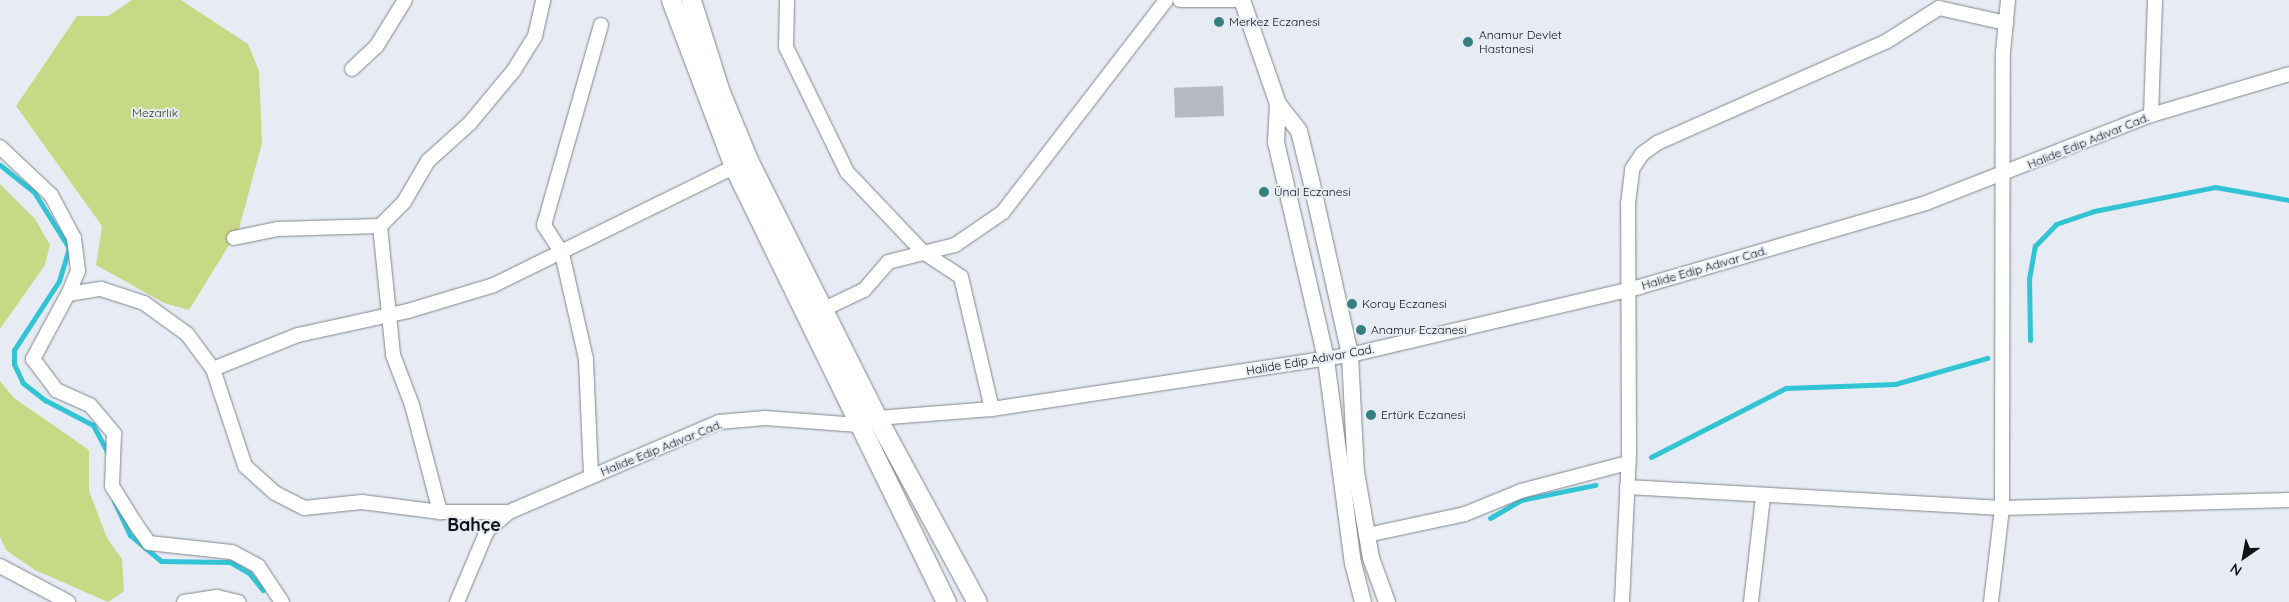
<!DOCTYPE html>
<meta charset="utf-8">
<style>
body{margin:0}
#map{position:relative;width:2289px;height:602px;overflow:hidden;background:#e7ecf4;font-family:Quicksand,sans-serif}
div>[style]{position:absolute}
.green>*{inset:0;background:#c8d985}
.stream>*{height:5px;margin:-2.5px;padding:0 2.5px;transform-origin:2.5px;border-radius:2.5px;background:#32c4d5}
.building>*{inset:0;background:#b5b9c0;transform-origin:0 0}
.roads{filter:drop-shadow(0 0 1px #80858b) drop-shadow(0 0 1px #80858b)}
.minor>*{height:14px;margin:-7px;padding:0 7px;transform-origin:7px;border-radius:7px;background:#fff}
.tertiary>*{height:16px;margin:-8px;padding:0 8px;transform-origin:8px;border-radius:8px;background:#fff}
.secondary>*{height:19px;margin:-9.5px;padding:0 9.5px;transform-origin:9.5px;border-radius:9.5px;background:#fff}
.dots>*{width:14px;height:14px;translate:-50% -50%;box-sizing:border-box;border:2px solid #e7ecf4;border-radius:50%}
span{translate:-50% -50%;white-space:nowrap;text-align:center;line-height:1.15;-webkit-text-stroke:4px #e7ecf4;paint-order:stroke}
.poi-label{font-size:12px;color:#111215}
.left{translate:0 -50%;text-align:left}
.park-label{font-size:12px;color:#383f18}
.street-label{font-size:12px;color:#111215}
.district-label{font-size:18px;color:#111215;font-weight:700}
.north{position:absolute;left:2219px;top:532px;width:50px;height:50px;-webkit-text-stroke:4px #e7ecf4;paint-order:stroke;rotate:213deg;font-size:14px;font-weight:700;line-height:20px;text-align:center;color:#111215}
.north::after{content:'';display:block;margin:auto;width:18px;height:22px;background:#111215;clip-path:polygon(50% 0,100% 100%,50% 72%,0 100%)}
</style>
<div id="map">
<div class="green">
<i style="clip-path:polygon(132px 0,181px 0,248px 44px,259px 71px,262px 143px,239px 229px,189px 310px,164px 303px,96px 265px,102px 226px,16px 106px,77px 16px,108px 16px)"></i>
<i style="clip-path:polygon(0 184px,35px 219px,50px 245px,45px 265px,0 329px)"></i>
<i style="clip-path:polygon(0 381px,14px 398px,89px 450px,89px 491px,107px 538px,122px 559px,124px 591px,108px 602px,35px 570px,6px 550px,0 537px)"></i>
</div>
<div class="stream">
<i style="left:0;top:165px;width:43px;rotate:38.5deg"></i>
<i style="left:34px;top:192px;width:66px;rotate:58deg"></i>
<i style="left:69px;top:248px;width:34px;rotate:107deg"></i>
<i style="left:59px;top:281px;width:82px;rotate:123.1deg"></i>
<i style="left:14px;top:350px;width:14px;rotate:90deg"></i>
<i style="left:14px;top:364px;width:21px;rotate:65deg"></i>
<i style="left:23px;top:383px;width:28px;rotate:38deg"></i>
<i style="left:45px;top:400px;width:54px;rotate:27.5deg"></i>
<i style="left:93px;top:425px;width:32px;rotate:62deg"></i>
<i style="left:2030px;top:340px;width:61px;rotate:-90.9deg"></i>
<i style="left:2029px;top:279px;width:34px;rotate:-80deg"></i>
<i style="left:2035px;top:246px;width:30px;rotate:-46deg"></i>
<i style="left:2056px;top:224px;width:40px;rotate:-18.9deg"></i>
<i style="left:2094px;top:211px;width:123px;rotate:-11.2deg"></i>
<i style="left:2215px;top:187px;width:75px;rotate:10deg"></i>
<i style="left:1651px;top:457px;width:152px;rotate:-27.1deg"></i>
<i style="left:1786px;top:388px;width:109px;rotate:-2.1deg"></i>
<i style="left:1895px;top:384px;width:96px;rotate:-15.8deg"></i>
<i style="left:114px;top:501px;width:38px;rotate:65deg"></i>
<i style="left:130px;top:535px;width:40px;rotate:40deg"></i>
<i style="left:161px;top:561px;width:69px;rotate:0.8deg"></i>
<i style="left:230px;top:562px;width:22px;rotate:30deg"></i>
<i style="left:249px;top:573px;width:22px;rotate:51deg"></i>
<i style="left:1490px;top:518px;width:36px;rotate:-30deg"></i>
<i style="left:1521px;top:500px;width:76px;rotate:-11.5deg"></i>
</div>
<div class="building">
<i style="left:1223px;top:86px;width:30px;height:49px;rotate:88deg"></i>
</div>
<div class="roads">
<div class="minor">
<i style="left:787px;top:0;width:47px;rotate:91.2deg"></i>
<i style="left:786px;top:47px;width:139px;rotate:64deg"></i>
<i style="left:847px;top:172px;width:110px;rotate:46.5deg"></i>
<i style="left:923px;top:252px;width:45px;rotate:33.3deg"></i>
<i style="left:961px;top:277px;width:136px;rotate:76.8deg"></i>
<i style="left:1180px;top:0;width:62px"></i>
<i style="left:352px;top:69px;width:33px;rotate:-43deg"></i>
<i style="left:376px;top:47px;width:55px;rotate:-58.3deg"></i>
<i style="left:2151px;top:115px;width:115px;rotate:-88deg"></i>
<i style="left:0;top:147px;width:70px;rotate:43.3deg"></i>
<i style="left:51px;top:195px;width:49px;rotate:61.9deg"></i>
<i style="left:74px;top:238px;width:33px;rotate:83deg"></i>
<i style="left:78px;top:271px;width:25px;rotate:113deg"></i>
<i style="left:68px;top:294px;width:33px;rotate:-9deg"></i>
<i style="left:101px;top:289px;width:45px;rotate:18deg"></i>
<i style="left:144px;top:303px;width:53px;rotate:35.8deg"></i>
<i style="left:187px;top:334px;width:44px;rotate:53.4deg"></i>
<i style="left:213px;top:369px;width:102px;rotate:71.7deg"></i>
<i style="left:245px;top:466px;width:40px;rotate:42deg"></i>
<i style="left:275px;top:493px;width:33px;rotate:27deg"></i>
<i style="left:304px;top:508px;width:58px;rotate:-5.9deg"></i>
<i style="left:362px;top:502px;width:79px;rotate:7.3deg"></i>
<i style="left:440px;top:512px;width:69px"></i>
<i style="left:380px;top:226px;width:130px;rotate:84.2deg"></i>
<i style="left:393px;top:355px;width:53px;rotate:69.2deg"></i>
<i style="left:412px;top:405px;width:111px;rotate:75.3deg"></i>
<i style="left:234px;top:238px;width:45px;rotate:-11.6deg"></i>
<i style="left:278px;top:229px;width:102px;rotate:-1.7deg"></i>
<i style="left:380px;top:226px;width:34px;rotate:-45deg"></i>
<i style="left:404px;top:202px;width:48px;rotate:-59.7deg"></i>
<i style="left:428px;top:161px;width:57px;rotate:-42.1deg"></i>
<i style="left:470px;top:123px;width:69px;rotate:-50.3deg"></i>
<i style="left:514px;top:70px;width:40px;rotate:-58deg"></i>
<i style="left:535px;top:36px;width:37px;rotate:-77deg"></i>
<i style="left:68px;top:294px;width:74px;rotate:118.3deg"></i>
<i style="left:33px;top:359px;width:39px;rotate:53deg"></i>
<i style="left:56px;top:390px;width:37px;rotate:24deg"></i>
<i style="left:90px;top:405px;width:38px;rotate:50deg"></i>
<i style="left:114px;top:434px;width:52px;rotate:92.2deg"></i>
<i style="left:112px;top:486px;width:44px;rotate:58.1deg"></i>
<i style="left:135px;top:523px;width:24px;rotate:55deg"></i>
<i style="left:149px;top:543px;width:83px;rotate:6.2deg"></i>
<i style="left:232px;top:552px;width:30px;rotate:28deg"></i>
<i style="left:258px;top:566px;width:43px;rotate:56.3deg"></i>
<i style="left:822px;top:310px;width:47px;rotate:-25.5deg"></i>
<i style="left:864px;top:290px;width:37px;rotate:-49deg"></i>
<i style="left:888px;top:262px;width:69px;rotate:-14.2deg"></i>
<i style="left:955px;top:245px;width:58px;rotate:-34.5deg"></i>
<i style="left:1003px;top:212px;width:267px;rotate:-52.4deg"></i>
<i style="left:213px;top:369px;width:92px;rotate:-21.8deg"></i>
<i style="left:298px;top:335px;width:113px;rotate:-12.3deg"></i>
<i style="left:408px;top:311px;width:90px;rotate:-16.8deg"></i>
<i style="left:494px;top:285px;width:267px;rotate:-26.2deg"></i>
<i style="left:591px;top:475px;width:116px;rotate:-92.5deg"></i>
<i style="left:586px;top:359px;width:109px;rotate:-102.8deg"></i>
<i style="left:562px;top:253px;width:33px;rotate:-123deg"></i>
<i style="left:544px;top:225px;width:208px;rotate:-74.1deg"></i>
<i style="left:1627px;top:487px;width:376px;rotate:3.2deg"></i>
<i style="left:2002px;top:508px;width:287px;rotate:-1.6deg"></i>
<i style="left:1367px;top:535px;width:100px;rotate:-12.1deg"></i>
<i style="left:1465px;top:514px;width:61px;rotate:-22.3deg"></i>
<i style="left:1521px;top:491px;width:111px;rotate:-14.7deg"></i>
<i style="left:0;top:566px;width:77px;rotate:27.9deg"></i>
<i style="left:184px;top:602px;width:33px;rotate:-9deg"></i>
<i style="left:217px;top:597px;width:22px;rotate:13deg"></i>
<i style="left:457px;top:602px;width:77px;rotate:-67.1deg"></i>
<i style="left:487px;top:531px;width:29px;rotate:-41deg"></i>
<i style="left:509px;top:512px;width:228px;rotate:-23.2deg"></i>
<i style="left:719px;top:422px;width:46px;rotate:-5deg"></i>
<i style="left:765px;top:418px;width:94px;rotate:4.3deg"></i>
<i style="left:859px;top:425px;width:19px;rotate:-21deg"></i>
<i style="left:877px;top:418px;width:115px;rotate:-4.5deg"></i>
<i style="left:992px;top:409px;width:362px;rotate:-8.6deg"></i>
<i style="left:1350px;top:355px;width:297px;rotate:-13.2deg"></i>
<i style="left:1639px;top:287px;width:299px;rotate:-16.3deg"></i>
<i style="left:1926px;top:203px;width:242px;rotate:-21.4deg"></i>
<i style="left:2151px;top:115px;width:144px;rotate:-16.5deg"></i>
<i style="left:1622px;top:602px;width:150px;rotate:-87.3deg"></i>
<i style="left:1629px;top:452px;width:248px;rotate:-90.2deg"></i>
<i style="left:1628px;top:204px;width:35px;rotate:-83deg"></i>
<i style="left:1632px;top:169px;width:18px;rotate:-56deg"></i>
<i style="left:1642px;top:154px;width:19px;rotate:-36deg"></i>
<i style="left:1657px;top:143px;width:252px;rotate:-23.9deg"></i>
<i style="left:1887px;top:41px;width:62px;rotate:-32.4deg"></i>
<i style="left:1939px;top:8px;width:69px;rotate:12.6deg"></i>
<i style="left:1751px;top:602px;width:106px;rotate:-83.5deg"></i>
<i style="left:1991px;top:602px;width:95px;rotate:-83.3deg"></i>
<i style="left:2002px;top:508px;width:456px;rotate:-89.9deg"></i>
<i style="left:2003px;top:52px;width:52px;rotate:-84.5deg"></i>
</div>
<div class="tertiary">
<i style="left:1242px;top:0;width:110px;rotate:70.9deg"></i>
<i style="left:1278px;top:104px;width:34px;rotate:52deg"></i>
<i style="left:1299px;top:131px;width:50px;rotate:76.2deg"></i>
<i style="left:1311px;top:180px;width:179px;rotate:77.4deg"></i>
<i style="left:1350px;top:355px;width:117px;rotate:87.1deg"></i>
<i style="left:1356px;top:472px;width:87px;rotate:80.1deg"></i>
<i style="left:1371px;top:558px;width:47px;rotate:70deg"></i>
<i style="left:1278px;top:104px;width:38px;rotate:93deg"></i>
<i style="left:1276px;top:142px;width:223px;rotate:77deg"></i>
<i style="left:1326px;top:359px;width:206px;rotate:82.5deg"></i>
<i style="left:1353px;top:563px;width:40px;rotate:75.6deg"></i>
</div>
<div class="secondary">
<i style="left:671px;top:0;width:178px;rotate:69.3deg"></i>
<i style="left:734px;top:167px;width:484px;rotate:64deg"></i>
<i style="left:691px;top:0;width:96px;rotate:72.5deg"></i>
<i style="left:720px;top:92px;width:74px;rotate:67.6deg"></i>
<i style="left:748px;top:160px;width:288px;rotate:63.4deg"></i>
<i style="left:877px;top:418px;width:209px;rotate:61.5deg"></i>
</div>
</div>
<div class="dots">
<i style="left:1219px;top:22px;background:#367f80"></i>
<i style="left:1468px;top:42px;background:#367f80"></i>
<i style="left:1264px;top:192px;background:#367f80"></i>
<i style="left:1352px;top:304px;background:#367f80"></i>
<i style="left:1361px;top:330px;background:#367f80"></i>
<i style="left:1371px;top:415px;background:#367f80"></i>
</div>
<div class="poi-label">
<span class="left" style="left:1229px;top:22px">Merkez Eczanesi</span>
<span class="left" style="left:1479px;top:42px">Anamur Devlet<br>Hastanesi</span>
<span class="left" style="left:1274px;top:192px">Ünal Eczanesi</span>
<span class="left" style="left:1362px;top:304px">Koray Eczanesi</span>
<span class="left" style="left:1371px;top:330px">Anamur Eczanesi</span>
<span class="left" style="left:1381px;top:415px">Ertürk Eczanesi</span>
</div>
<div class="park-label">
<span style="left:155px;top:113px">Mezarlık</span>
</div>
<div class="street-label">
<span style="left:2088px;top:141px;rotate:-22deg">Halide Edip Adıvar Cad.</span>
<span style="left:1704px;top:268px;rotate:-16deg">Halide Edip Adıvar Cad.</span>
<span style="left:1310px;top:360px;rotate:-10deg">Halide Edip Adıvar Cad.</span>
<span style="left:661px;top:448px;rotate:-22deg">Halide Edip Adıvar Cad.</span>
</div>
<div class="district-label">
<span style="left:474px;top:525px">Bahçe</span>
</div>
<div class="north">N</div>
</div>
